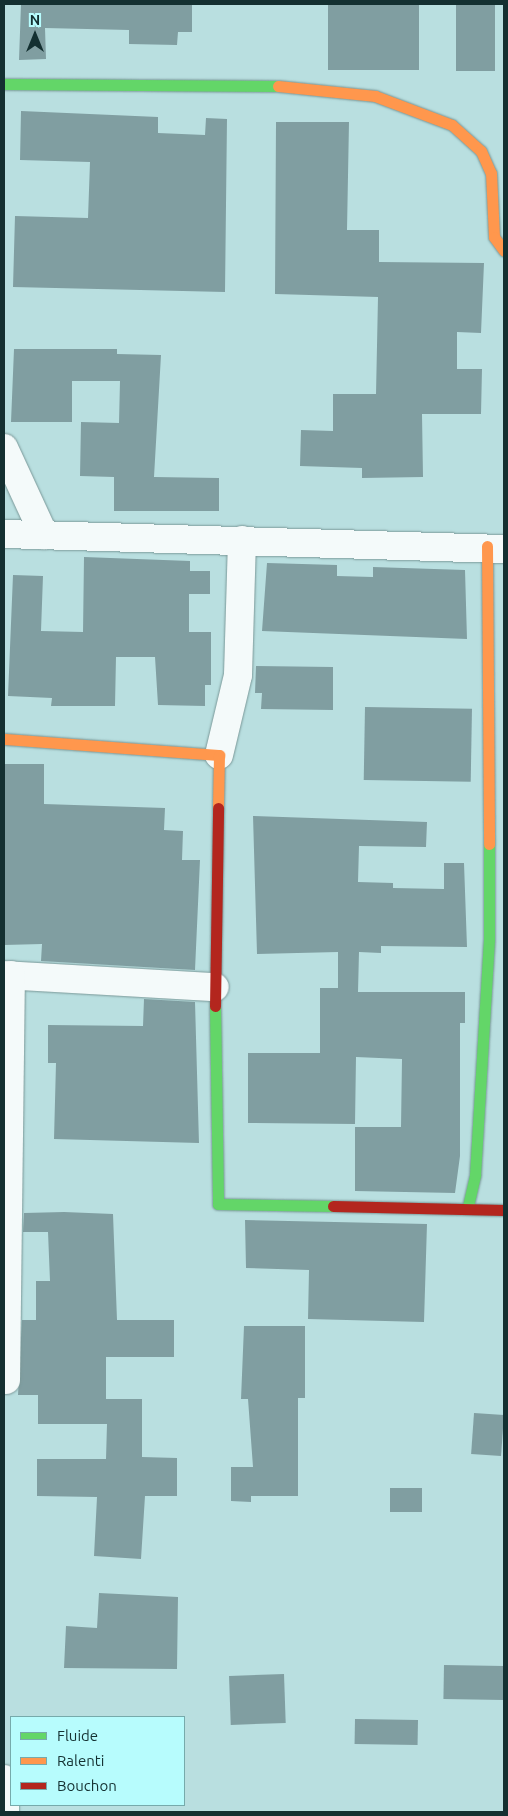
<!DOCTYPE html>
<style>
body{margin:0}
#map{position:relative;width:508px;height:1816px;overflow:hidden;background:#b9dfe0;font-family:Ubuntu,sans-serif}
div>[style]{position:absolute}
.building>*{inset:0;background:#809ea1;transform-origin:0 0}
.roads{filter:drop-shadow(0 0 1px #7a9898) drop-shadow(0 0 1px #7a9898)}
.street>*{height:28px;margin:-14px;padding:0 14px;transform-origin:14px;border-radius:14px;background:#f4fafa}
.fast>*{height:11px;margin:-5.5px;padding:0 5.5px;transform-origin:5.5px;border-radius:5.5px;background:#63d668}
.slow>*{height:11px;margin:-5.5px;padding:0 5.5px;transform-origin:5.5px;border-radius:5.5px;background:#ff974d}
.jam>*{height:11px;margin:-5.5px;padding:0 5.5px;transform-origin:5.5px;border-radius:5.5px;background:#b3261e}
span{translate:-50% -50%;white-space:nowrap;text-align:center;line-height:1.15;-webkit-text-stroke:5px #b7fcfd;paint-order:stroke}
.frame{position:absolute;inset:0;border:5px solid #143031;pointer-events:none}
.legend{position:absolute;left:10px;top:1716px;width:175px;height:90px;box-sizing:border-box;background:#b7fcfd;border:1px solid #76aaab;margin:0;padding:6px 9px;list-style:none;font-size:15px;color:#143031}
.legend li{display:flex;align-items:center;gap:10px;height:25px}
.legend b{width:25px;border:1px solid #76aaab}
.north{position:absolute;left:10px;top:10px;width:50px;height:50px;-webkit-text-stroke:4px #b7fcfd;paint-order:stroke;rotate:0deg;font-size:14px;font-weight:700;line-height:20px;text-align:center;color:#143031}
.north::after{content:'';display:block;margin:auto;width:18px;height:22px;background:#143031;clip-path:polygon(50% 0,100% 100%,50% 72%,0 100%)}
</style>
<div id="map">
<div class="building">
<i style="clip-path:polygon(21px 4px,192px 4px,192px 32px,178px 32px,177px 45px,129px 44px,129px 30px,45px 28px,46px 59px,19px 60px)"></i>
<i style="left:328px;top:4px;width:91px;height:66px"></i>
<i style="left:456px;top:4px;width:39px;height:67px"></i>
<i style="clip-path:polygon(21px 111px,158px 117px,158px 133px,205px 135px,206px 118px,227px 119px,225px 292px,13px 287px,15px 216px,88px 218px,90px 162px,20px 160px)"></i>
<i style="clip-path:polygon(276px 122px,349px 122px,347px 230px,379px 230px,379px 262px,484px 263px,481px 333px,457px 332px,457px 369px,482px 369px,481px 414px,422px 414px,423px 477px,362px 478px,362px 468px,300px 466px,301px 430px,333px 431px,333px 394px,376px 394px,378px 297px,275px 294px)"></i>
<i style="clip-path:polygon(14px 349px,117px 349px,117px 354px,161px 355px,154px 477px,219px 478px,219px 511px,114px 511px,114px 477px,80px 476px,81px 422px,119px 423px,120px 381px,72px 381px,72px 422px,11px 422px)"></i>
<i style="clip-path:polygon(84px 557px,190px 561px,190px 571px,210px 571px,210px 594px,189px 594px,189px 632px,211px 632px,211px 685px,205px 685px,205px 706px,158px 705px,155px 657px,116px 657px,115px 706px,51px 706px,52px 698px,8px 696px,13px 575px,43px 576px,41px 631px,83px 632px)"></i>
<i style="clip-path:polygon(267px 563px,337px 565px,337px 576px,373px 577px,373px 567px,465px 570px,467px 639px,262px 631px)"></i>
<i style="clip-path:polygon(256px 666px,333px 667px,333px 710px,261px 709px,262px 693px,255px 693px)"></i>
<i style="left:365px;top:707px;width:107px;height:73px;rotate:1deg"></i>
<i style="clip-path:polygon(4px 764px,44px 764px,44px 804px,165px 808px,164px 830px,183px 831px,182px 860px,200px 860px,195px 970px,41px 961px,42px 944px,4px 945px)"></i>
<i style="clip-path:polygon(253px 816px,427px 822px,426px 847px,359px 846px,358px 882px,393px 883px,393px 888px,444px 889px,444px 863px,464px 863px,467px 947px,381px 946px,381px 953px,359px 952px,358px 992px,465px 992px,465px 1023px,460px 1023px,460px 1156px,455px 1193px,355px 1191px,355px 1127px,401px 1127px,402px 1059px,356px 1057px,355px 1124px,248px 1123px,248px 1053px,320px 1053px,320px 988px,338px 988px,338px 952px,257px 954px)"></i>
<i style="clip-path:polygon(144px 999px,195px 1002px,199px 1143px,54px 1139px,56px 1063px,48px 1063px,48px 1025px,143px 1026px)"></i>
<i style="clip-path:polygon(64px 1212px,113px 1214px,117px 1320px,174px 1320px,174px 1357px,106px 1357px,106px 1399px,142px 1399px,142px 1457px,177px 1458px,177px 1496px,145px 1496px,141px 1559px,94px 1556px,97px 1497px,37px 1496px,37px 1459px,106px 1459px,107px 1424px,38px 1424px,38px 1395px,18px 1395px,22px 1320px,36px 1320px,36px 1281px,50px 1281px,48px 1232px,23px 1232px,24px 1213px)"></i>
<i style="clip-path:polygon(245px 1220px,427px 1224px,424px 1322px,308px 1319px,309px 1270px,246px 1268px)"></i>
<i style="clip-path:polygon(244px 1326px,305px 1326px,305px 1398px,298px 1398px,298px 1496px,251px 1496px,251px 1502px,231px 1501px,231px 1467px,253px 1467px,248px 1399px,241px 1399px)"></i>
<i style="left:474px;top:1413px;width:30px;height:41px;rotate:4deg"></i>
<i style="left:390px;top:1488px;width:32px;height:24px"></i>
<i style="clip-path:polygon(99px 1593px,178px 1597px,177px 1669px,64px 1668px,66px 1626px,97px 1628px)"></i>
<i style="left:444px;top:1665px;width:60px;height:34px;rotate:1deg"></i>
<i style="left:284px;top:1674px;width:49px;height:55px;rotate:88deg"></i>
<i style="left:355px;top:1719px;width:63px;height:25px;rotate:1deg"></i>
</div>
<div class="roads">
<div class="street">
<i style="left:4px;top:448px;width:96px;rotate:65.3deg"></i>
<i style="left:4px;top:534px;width:500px;rotate:1.72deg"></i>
<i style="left:219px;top:755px;width:82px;rotate:-76.6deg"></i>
<i style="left:238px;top:675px;width:135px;rotate:-88.3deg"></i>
<i style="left:4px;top:975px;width:211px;rotate:3.3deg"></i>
<i style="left:6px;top:1380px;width:405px;rotate:-89.3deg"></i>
<i style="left:4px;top:1779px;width:33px;rotate:88deg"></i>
</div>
<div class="fast">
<i style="left:4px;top:84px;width:274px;rotate:0.4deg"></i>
<i style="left:215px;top:1006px;width:198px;rotate:89.1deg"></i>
<i style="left:218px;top:1204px;width:115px;rotate:1deg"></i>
<i style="left:468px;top:1206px;width:32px;rotate:-77deg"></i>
<i style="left:475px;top:1175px;width:236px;rotate:-86.6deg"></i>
<i style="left:489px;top:939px;width:95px;rotate:-90deg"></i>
</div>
<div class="slow">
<i style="left:278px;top:86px;width:98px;rotate:5.9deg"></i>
<i style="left:375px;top:96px;width:82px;rotate:20.6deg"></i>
<i style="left:452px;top:125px;width:39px;rotate:42deg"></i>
<i style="left:481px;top:151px;width:24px;rotate:66deg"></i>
<i style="left:491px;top:173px;width:64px;rotate:87.3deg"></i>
<i style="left:494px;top:237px;width:17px;rotate:54deg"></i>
<i style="left:487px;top:546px;width:298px;rotate:89.6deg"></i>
<i style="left:4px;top:739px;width:216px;rotate:4.3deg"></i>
<i style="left:219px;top:755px;width:53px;rotate:91.1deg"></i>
</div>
<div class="jam">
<i style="left:215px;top:1006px;width:198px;rotate:-89.1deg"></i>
<i style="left:333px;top:1206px;width:171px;rotate:1.3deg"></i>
</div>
</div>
<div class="frame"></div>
<ul class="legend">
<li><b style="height:6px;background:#63d668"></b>Fluide</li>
<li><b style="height:6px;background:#ff974d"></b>Ralenti</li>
<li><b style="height:6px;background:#b3261e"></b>Bouchon</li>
</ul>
<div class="north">N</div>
</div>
